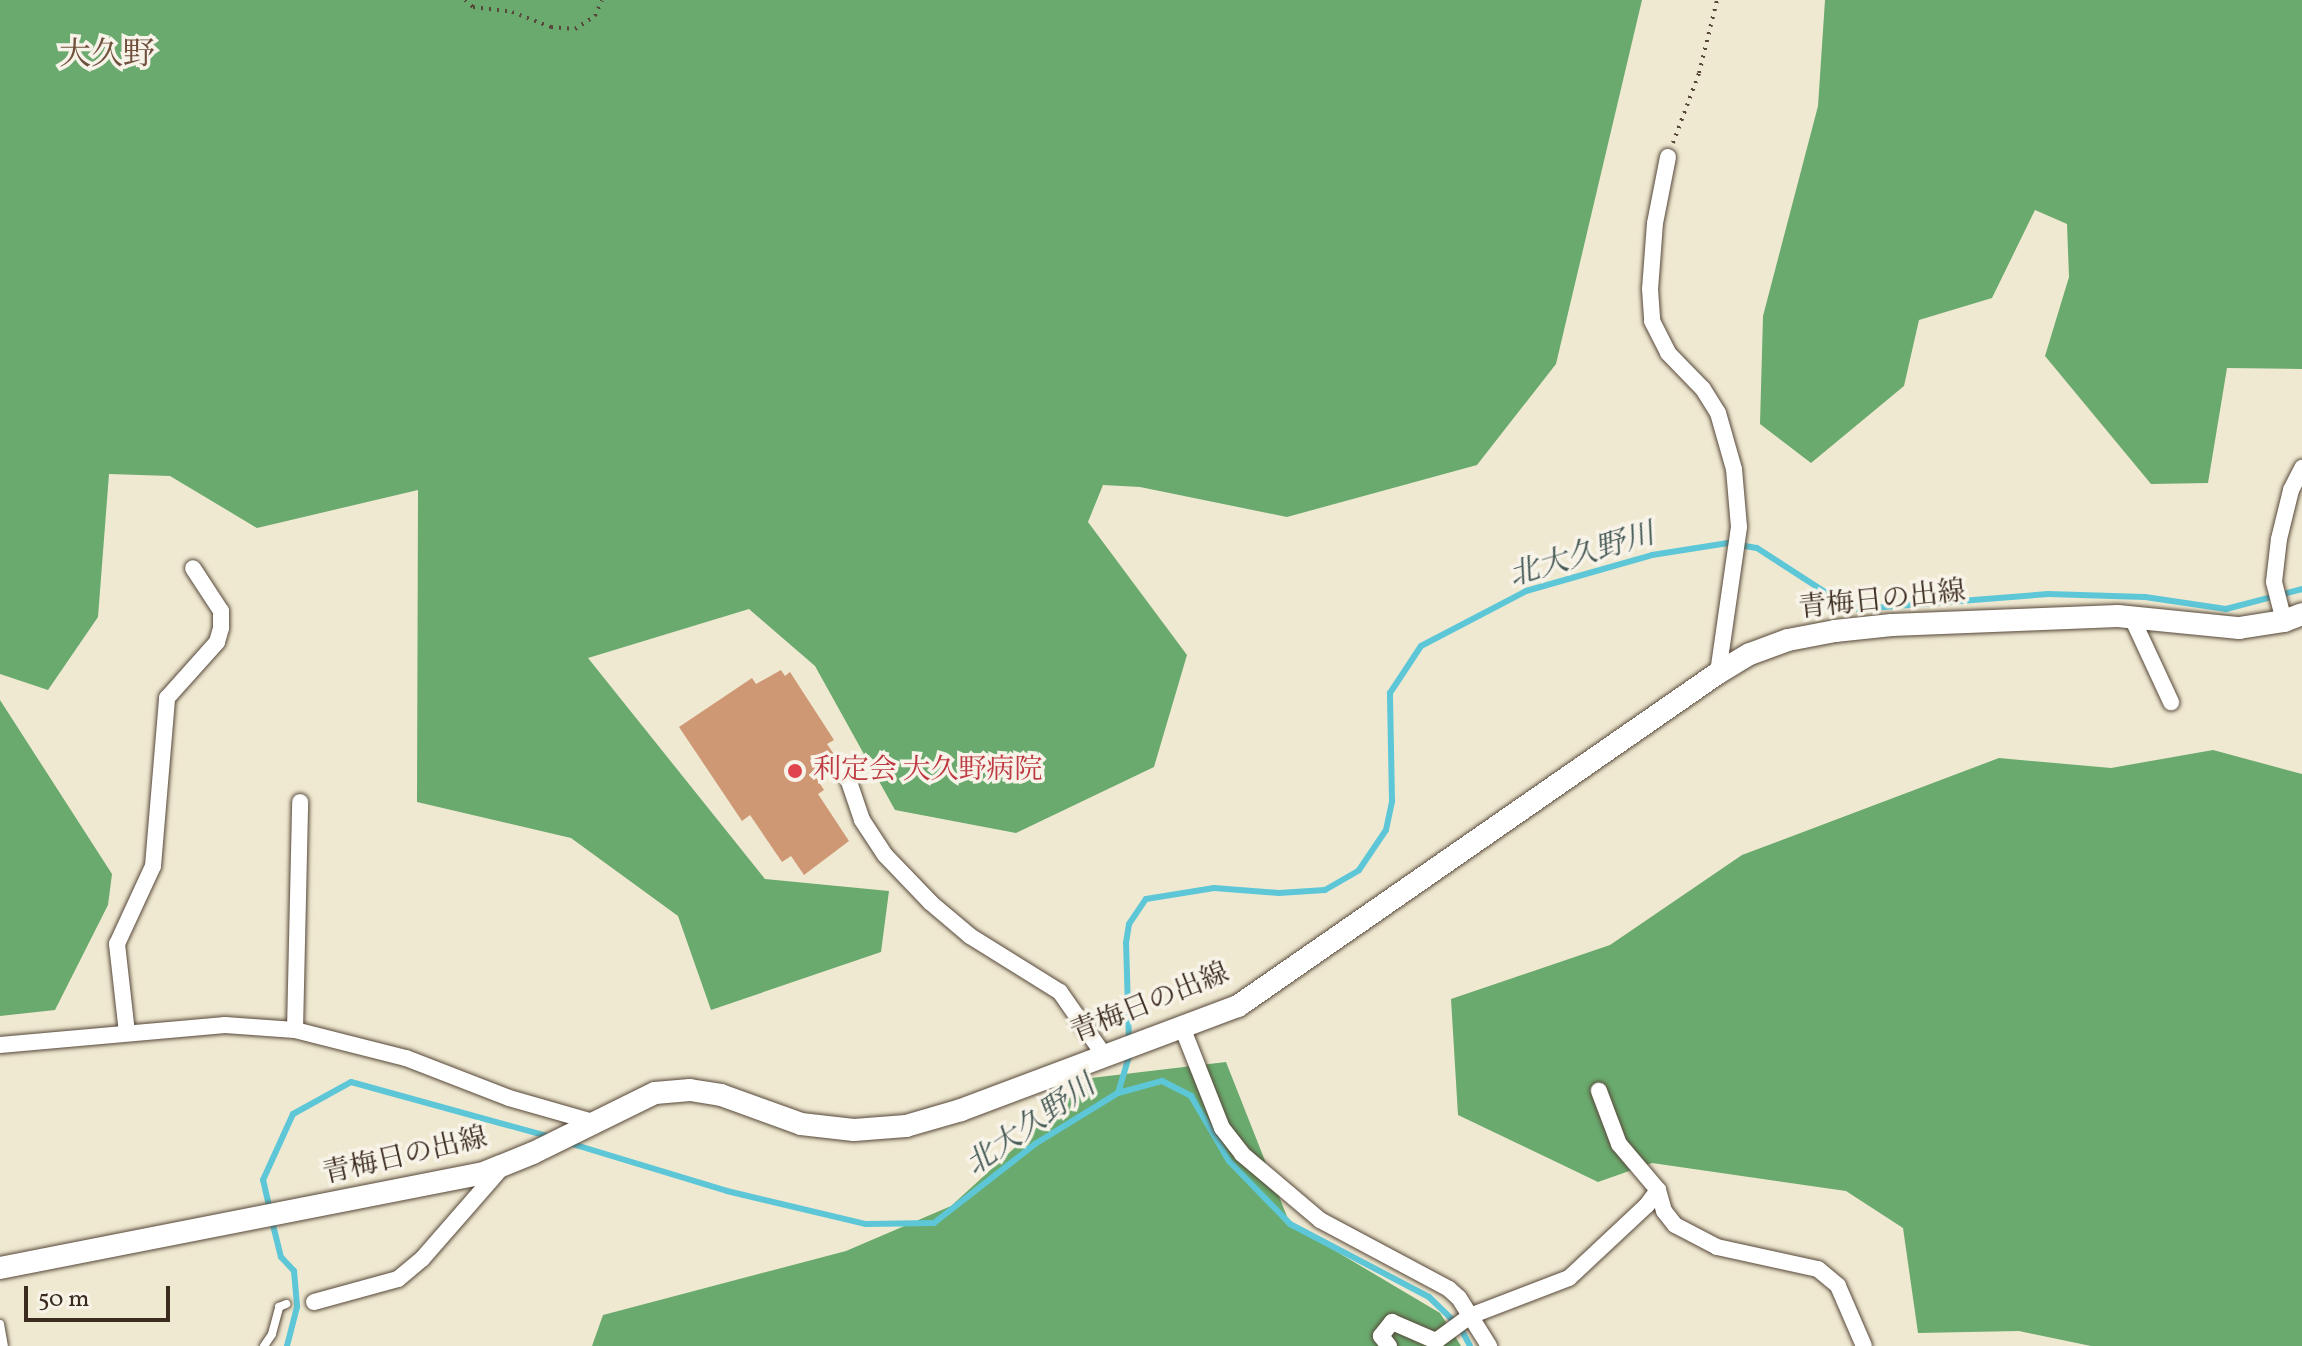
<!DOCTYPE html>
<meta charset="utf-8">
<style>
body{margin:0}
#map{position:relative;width:2302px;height:1346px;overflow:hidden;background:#f0e9d1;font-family:Vollkorn,"Noto Serif JP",serif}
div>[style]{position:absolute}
.forest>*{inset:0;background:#6aaa6e}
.stream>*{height:6px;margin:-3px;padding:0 3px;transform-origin:3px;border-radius:3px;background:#5dc7d7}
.building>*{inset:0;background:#cf9874}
.path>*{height:4px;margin-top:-2px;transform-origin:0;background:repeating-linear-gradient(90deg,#564739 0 2px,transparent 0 8px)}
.roads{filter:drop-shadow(0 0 2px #564739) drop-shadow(0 0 2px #564739)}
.service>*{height:8px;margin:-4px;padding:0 4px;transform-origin:4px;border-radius:4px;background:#fff}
.minor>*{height:16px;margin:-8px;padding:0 8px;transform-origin:8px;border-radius:8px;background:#fff}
.secondary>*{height:22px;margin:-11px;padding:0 11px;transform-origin:11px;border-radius:11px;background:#fff}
.dots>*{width:22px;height:22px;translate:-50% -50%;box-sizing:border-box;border:4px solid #f7f3e8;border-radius:50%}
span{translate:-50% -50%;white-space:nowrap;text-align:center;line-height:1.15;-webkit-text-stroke:7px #f7f3e8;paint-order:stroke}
.street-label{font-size:28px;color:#3b2a1e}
.health-label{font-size:28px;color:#be3a42}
.left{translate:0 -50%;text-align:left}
.water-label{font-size:30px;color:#455956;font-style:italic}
.quarter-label{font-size:32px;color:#6f503c}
.scale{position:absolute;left:24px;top:1286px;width:146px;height:36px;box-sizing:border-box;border:4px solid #3b2a1e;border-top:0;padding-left:10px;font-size:24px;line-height:28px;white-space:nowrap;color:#3b2a1e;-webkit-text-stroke:6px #f7f3e8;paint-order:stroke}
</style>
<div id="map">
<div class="forest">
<i style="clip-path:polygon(0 0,1642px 0,1556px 364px,1477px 465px,1287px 517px,1140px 487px,1103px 485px,1088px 522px,1187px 655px,1154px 767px,1016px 833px,895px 810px,815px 666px,749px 609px,588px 658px,765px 879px,889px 891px,881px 952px,711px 1010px,678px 916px,571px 838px,417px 802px,418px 490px,257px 528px,170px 476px,109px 474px,98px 617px,48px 690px,0 674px)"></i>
<i style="clip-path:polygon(1825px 0,2302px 0,2302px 369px,2227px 368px,2208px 483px,2151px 484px,2045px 356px,2069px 277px,2067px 224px,2035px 210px,1992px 298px,1919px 320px,1904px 386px,1811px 463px,1760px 424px,1763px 316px,1818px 106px)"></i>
<i style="clip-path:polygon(0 700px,112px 874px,108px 905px,55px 1010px,0 1016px)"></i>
<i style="clip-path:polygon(2213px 750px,2302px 774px,2302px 1346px,2091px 1346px,2019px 1331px,1918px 1333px,1903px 1228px,1846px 1191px,1652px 1163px,1598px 1182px,1458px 1115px,1451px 999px,1610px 945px,1742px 855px,1999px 758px,2111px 768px)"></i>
<i style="clip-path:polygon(1226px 1062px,1290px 1224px,1440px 1313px,1461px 1346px,592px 1346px,603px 1315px,846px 1251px,951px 1206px,1091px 1078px)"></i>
</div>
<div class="stream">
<i style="left:1129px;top:1042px;width:99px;rotate:-91.7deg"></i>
<i style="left:1126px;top:943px;width:19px;rotate:-81deg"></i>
<i style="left:1129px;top:924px;width:30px;rotate:-56deg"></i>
<i style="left:1146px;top:899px;width:69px;rotate:-9.2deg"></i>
<i style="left:1214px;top:888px;width:65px;rotate:4.4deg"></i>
<i style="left:1279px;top:893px;width:46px;rotate:-3.7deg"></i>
<i style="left:1325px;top:890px;width:39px;rotate:-30deg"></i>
<i style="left:1359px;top:870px;width:48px;rotate:-56deg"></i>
<i style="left:1386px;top:830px;width:30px;rotate:-78deg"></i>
<i style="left:1392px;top:801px;width:108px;rotate:-91.1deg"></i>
<i style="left:1390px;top:693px;width:56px;rotate:-56.6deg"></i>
<i style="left:1421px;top:646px;width:119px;rotate:-27.6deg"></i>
<i style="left:1526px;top:591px;width:131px;rotate:-15.9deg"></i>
<i style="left:1652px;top:555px;width:77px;rotate:-9deg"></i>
<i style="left:1728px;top:543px;width:29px;rotate:10deg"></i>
<i style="left:1757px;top:548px;width:81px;rotate:32.9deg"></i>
<i style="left:1825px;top:592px;width:37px;rotate:27deg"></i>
<i style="left:1858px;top:609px;width:191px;rotate:-4.5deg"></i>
<i style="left:2048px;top:594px;width:97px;rotate:1.8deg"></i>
<i style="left:2145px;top:597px;width:82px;rotate:8.4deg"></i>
<i style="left:2226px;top:609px;width:79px;rotate:-14.7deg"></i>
<i style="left:1118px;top:1093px;width:46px;rotate:-15.3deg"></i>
<i style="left:1162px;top:1081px;width:33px;rotate:27deg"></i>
<i style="left:1191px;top:1096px;width:75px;rotate:59.7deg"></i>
<i style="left:1229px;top:1161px;width:88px;rotate:45.9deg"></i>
<i style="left:1290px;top:1224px;width:157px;rotate:27.7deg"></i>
<i style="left:1429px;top:1297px;width:43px;rotate:44.1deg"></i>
<i style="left:1460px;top:1327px;width:21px;rotate:62deg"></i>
<i style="left:569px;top:1143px;width:165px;rotate:16.9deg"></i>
<i style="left:727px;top:1191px;width:143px;rotate:13.4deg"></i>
<i style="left:866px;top:1224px;width:68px;rotate:-0.8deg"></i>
<i style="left:934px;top:1223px;width:128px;rotate:-38deg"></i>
<i style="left:1035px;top:1144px;width:97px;rotate:-31.6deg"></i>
<i style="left:1118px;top:1093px;width:42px;rotate:-73.3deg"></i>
<i style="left:270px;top:1210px;width:31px;rotate:-103deg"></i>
<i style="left:263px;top:1180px;width:72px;rotate:-65.6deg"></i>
<i style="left:293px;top:1114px;width:66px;rotate:-28.9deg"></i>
<i style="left:351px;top:1082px;width:206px;rotate:15.4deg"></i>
<i style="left:272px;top:1221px;width:37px;rotate:76deg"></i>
<i style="left:281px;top:1257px;width:19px;rotate:47deg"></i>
<i style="left:294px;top:1271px;width:36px;rotate:85deg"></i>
<i style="left:297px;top:1307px;width:40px;rotate:104.4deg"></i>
</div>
<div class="building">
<i style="clip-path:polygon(781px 670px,785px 676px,790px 672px,834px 740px,827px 744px,836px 757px,813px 773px,824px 790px,818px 794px,849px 841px,804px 875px,791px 856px,782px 862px,750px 815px,742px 821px,679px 727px,752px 678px,756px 684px)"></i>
</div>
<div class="path">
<i style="left:465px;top:0;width:11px;rotate:41deg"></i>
<i style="left:473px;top:7px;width:39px;rotate:7deg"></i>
<i style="left:512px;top:12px;width:42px;rotate:21deg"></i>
<i style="left:551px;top:27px;width:24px;rotate:5deg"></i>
<i style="left:575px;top:29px;width:24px;rotate:-33deg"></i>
<i style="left:595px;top:16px;width:17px;rotate:-66deg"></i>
<i style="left:1673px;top:143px;width:75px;rotate:-69.6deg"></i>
<i style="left:1699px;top:73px;width:75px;rotate:-76.1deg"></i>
</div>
<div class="roads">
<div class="service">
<i style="left:0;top:1324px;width:22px;rotate:80deg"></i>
<i style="left:264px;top:1346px;width:14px;rotate:-56deg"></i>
<i style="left:272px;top:1334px;width:28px;rotate:-75deg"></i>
<i style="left:279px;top:1307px;width:8px;rotate:-23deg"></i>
</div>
<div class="minor">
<i style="left:1668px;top:157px;width:67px;rotate:101.1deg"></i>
<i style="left:1655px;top:223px;width:66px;rotate:94.3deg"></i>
<i style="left:1650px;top:289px;width:32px;rotate:86deg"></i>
<i style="left:1652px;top:321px;width:36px;rotate:63deg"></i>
<i style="left:1668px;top:353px;width:50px;rotate:45.8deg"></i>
<i style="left:1703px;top:389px;width:28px;rotate:58deg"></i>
<i style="left:1718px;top:413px;width:58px;rotate:74.1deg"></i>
<i style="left:1734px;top:469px;width:58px;rotate:85.1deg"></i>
<i style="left:1739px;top:527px;width:148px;rotate:98.2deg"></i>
<i style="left:2132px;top:618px;width:93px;rotate:65.1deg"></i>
<i style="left:2284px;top:621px;width:40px;rotate:-104.4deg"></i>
<i style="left:2274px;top:582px;width:43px;rotate:-83.4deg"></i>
<i style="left:2279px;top:539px;width:50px;rotate:-76.2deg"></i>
<i style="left:2291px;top:490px;width:25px;rotate:-63deg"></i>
<i style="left:844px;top:767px;width:56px;rotate:71.2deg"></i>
<i style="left:862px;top:820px;width:42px;rotate:56.7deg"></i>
<i style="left:885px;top:855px;width:66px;rotate:46.2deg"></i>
<i style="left:931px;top:903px;width:51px;rotate:40.2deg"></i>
<i style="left:970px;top:936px;width:106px;rotate:31.9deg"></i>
<i style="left:1060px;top:992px;width:77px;rotate:55.1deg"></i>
<i style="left:1182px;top:1027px;width:109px;rotate:68.4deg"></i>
<i style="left:1222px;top:1128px;width:33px;rotate:52deg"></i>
<i style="left:1242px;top:1154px;width:102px;rotate:40.2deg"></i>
<i style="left:1320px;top:1220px;width:146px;rotate:28.1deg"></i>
<i style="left:1449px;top:1289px;width:13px;rotate:42deg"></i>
<i style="left:1459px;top:1298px;width:57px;rotate:58deg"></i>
<i style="left:295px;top:1030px;width:228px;rotate:-88.7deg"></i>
<i style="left:127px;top:1033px;width:90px;rotate:-96.4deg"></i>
<i style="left:117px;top:944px;width:86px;rotate:-65.2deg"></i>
<i style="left:153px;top:866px;width:169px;rotate:-85.2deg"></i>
<i style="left:167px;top:698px;width:75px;rotate:-48.2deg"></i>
<i style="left:217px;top:642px;width:15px;rotate:-74deg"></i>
<i style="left:221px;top:628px;width:17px;rotate:-90deg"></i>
<i style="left:221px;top:611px;width:51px;rotate:-123.1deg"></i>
<i style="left:0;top:1045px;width:226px;rotate:-5.1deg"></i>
<i style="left:225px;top:1025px;width:70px;rotate:4.1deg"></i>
<i style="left:295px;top:1030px;width:114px;rotate:14.2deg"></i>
<i style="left:406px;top:1058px;width:110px;rotate:21.2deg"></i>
<i style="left:509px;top:1098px;width:87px;rotate:15.9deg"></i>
<i style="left:1658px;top:1190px;width:22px;rotate:74deg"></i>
<i style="left:1664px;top:1211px;width:18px;rotate:52deg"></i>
<i style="left:1675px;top:1225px;width:47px;rotate:27.6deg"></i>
<i style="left:1717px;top:1247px;width:103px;rotate:12.3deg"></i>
<i style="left:1818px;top:1269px;width:26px;rotate:40deg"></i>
<i style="left:1838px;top:1286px;width:65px;rotate:66.6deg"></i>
<i style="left:314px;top:1302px;width:87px;rotate:-15.3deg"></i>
<i style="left:398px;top:1279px;width:31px;rotate:-40deg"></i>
<i style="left:422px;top:1259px;width:123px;rotate:-48.9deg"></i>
<i style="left:1389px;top:1346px;width:13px;rotate:-129deg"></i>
<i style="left:1381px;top:1336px;width:18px;rotate:-52deg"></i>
<i style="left:1392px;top:1322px;width:48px;rotate:23.4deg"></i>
<i style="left:1436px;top:1341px;width:42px;rotate:-36.3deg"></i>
<i style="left:1470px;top:1316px;width:106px;rotate:-21deg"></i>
<i style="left:1569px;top:1278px;width:107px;rotate:-43.1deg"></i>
<i style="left:1647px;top:1205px;width:19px;rotate:-54deg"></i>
<i style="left:1658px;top:1190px;width:60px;rotate:-130.3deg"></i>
<i style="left:1619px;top:1144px;width:57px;rotate:-110.7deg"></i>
</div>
<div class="secondary">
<i style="left:0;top:1268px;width:490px;rotate:-11.1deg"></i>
<i style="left:481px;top:1174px;width:56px;rotate:-22deg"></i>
<i style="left:533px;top:1153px;width:136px;rotate:-26.2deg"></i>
<i style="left:655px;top:1093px;width:35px;rotate:-5deg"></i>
<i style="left:690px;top:1090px;width:31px;rotate:9deg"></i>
<i style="left:721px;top:1095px;width:85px;rotate:19.9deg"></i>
<i style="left:801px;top:1124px;width:53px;rotate:6.5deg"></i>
<i style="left:854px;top:1130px;width:52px;rotate:-4.4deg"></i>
<i style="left:906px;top:1126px;width:57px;rotate:-16.2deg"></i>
<i style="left:961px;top:1110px;width:296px;rotate:-20.6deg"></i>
<i style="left:1238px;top:1006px;width:584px;rotate:-34.75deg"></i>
<i style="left:1718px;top:673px;width:37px;rotate:-31deg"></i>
<i style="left:1750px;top:654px;width:40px;rotate:-20.2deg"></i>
<i style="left:1788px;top:640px;width:48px;rotate:-10.8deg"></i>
<i style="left:1835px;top:631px;width:57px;rotate:-6deg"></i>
<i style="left:1892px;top:625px;width:226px;rotate:-2.3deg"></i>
<i style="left:2118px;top:616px;width:122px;rotate:5.7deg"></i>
<i style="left:2239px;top:628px;width:46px;rotate:-8.8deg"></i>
<i style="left:2284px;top:621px;width:19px;rotate:-21deg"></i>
</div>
</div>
<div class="dots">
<i style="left:795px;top:771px;background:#e0444e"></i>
</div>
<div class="street-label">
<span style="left:1882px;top:601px;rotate:-6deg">青梅日の出線</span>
<span style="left:1150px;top:1004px;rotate:-22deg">青梅日の出線</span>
<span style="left:405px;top:1157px;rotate:-13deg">青梅日の出線</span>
</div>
<div class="health-label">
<span class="left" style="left:813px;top:771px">利定会 大久野病院</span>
</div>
<div class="water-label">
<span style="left:1582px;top:556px;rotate:-17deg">北大久野川</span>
<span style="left:1031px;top:1126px;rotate:-35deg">北大久野川</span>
</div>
<div class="quarter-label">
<span style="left:107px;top:56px">大久野</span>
</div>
<div class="scale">50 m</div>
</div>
